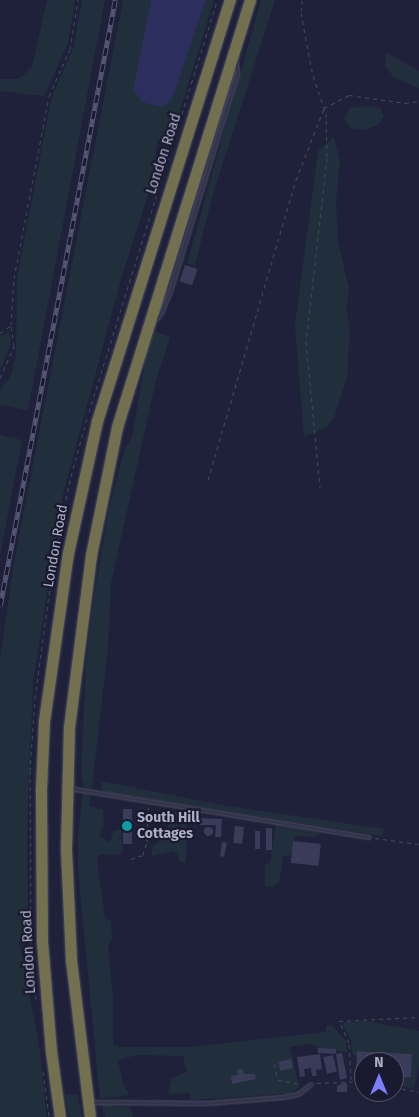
<!DOCTYPE html>
<style>
body{margin:0}
#map{position:relative;width:419px;height:1117px;overflow:hidden;background:#1f213b;font-family:"Fira Sans",sans-serif}
div>[style]{position:absolute}
.green>*{inset:0;background:#212f3c}
.water>*{inset:0;background:#2c2f5d}
.building>*{inset:0;background:#393b59;transform-origin:0 0}
.round{border-radius:50%}
.path>*{height:1px;margin-top:-0.5px;transform-origin:0;background:repeating-linear-gradient(90deg,#3c4b56 0 4px,transparent 0 8px)}
.roads{filter:drop-shadow(0 0 1px #4b4c63) drop-shadow(0 0 1px #4b4c63)}
.lane>*{height:3px;margin:-1.5px;padding:0 1.5px;transform-origin:1.5px;border-radius:1.5px;background:#33354b}
.highway>*{height:11px;margin:-5.5px;padding:0 5.5px;transform-origin:5.5px;border-radius:5.5px;background:#72704f}
.rail>*{height:4.5px;margin-top:-2.25px;transform-origin:0;background:repeating-linear-gradient(90deg,#191a2f 0 8px,#555673 0 16px);box-sizing:border-box;border-block:1px solid #555673}
.dots>*{width:14px;height:14px;translate:-50% -50%;box-sizing:border-box;border:2px solid #191a2f;border-radius:50%}
span{translate:-50% -50%;white-space:nowrap;text-align:center;line-height:1.15;-webkit-text-stroke:4.5px #191a2f;paint-order:stroke}
.street-label{font-size:14px;color:#aeafc7}
.poi-label{font-size:14px;color:#aeafc7;font-weight:700}
.left{translate:0 -50%;text-align:left}
.north{position:absolute;left:354px;top:1052px;width:50px;height:50px;box-sizing:border-box;background:#191a2f;border:1px solid #55566c;border-radius:50%;rotate:0deg;font-size:14px;font-weight:700;line-height:20px;text-align:center;color:#aeafc7}
.north::after{content:'';display:block;margin:auto;width:18px;height:22px;background:#7b7fff;clip-path:polygon(50% 0,100% 100%,50% 72%,0 100%)}
</style>
<div id="map">
<div class="green">
<i style="clip-path:polygon(47px 0,75px 0,68px 43px,44px 96px,0 91px,0 79px,19px 79px,32px 67px)"></i>
<i style="clip-path:polygon(82px 0,105px 0,28px 410px,0 405px,0 389px,11px 376px,16px 356px,17px 278px,52px 96px,74px 46px)"></i>
<i style="clip-path:polygon(123px 0,151px 0,133px 89px,172px 99px,206px 0,214px 0,171px 140px,158px 139px,150px 188px,121px 279px,63px 494px,33px 682px,27px 832px,28px 937px,19px 942px,39px 1044px,47px 1117px,0 1117px,0 659px,15px 557px)"></i>
<i style="clip-path:polygon(261px 0,275px 0,213px 194px,195px 265px,187px 263px)"></i>
<i style="clip-path:polygon(386px 52px,419px 71px,419px 88px,394px 78px,385px 65px)"></i>
<i style="clip-path:polygon(366px 106px,380px 108px,384px 116px,378px 125px,364px 130px,351px 128px,344px 118px,350px 108px)"></i>
<i style="clip-path:polygon(334px 137px,340px 162px,336px 200px,338px 241px,349px 289px,346px 309px,350px 329px,347px 377px,334px 418px,325px 428px,304px 437px,295px 325px,318px 151px)"></i>
<i style="clip-path:polygon(9px 331px,11px 343px,0 370px,0 337px)"></i>
<i style="clip-path:polygon(154px 331px,170px 337px,156px 380px,111px 583px,108px 647px,92px 788px,84px 787px,81px 775px,86px 662px,95px 590px,110px 504px,125px 448px,132px 438px,146px 357px)"></i>
<i style="clip-path:polygon(0 435px,22px 440px,0 556px)"></i>
<i style="clip-path:polygon(101px 781px,227px 806px,384px 829px,382px 836px,102px 791px)"></i>
<i style="clip-path:polygon(83px 793px,90px 795px,89px 806px,103px 810px,104px 824px,99px 837px,110px 842px,114px 830px,121px 830px,123px 850px,120px 854px,99px 855px,97px 860px,105px 919px,111px 921px,112px 938px,108px 947px,113px 997px,113px 1044px,120px 1047px,191px 1047px,326px 1032px,326px 1026px,332px 1025px,346px 1041px,347px 1052px,318px 1048px,311px 1043px,290px 1047px,299px 1087px,291px 1093px,191px 1100px,190px 1093px,168px 1094px,172px 1078px,187px 1072px,183px 1056px,137px 1055px,118px 1060px,123px 1084px,129px 1095px,100px 1099px,78px 870px,78px 833px)"></i>
<i style="clip-path:polygon(172px 812px,187px 812px,186px 863px,180px 862px,178px 855px,173px 851px,152px 856px,152px 847px,164px 838px)"></i>
<i style="clip-path:polygon(276px 825px,321px 833px,315px 837px,295px 836px,291px 855px,283px 856px,279px 883px,275px 883px,274px 887px,265px 886px,265px 864px,270px 863px)"></i>
<i style="clip-path:polygon(366px 1021px,419px 1031px,419px 1065px,414px 1089px,401px 1086px,400px 1080px,411px 1077px,412px 1054px,358px 1051px,357px 1057px,352px 1054px,351px 1040px,343px 1026px,344px 1022px)"></i>
<i style="clip-path:polygon(65px 1094px,78px 1095px,82px 1117px,69px 1117px)"></i>
<i style="clip-path:polygon(101px 1104px,130px 1107px,133px 1117px,105px 1117px)"></i>
</div>
<div class="water">
<i style="clip-path:polygon(151px 0,206px 0,172px 99px,162px 107px,142px 102px,133px 89px)"></i>
</div>
<div class="building">
<i style="left:185px;top:265px;width:13px;height:17px;rotate:18deg"></i>
<i style="left:123px;top:809px;width:9px;height:35px"></i>
<i style="clip-path:polygon(200px 818px,222px 819px,221px 837px,215px 837px,216px 825px,200px 825px)"></i>
<i style="left:235px;top:826px;width:9px;height:17px;rotate:6deg"></i>
<i class="round" style="left:203.5px;top:826.5px;width:9px;height:9px"></i>
<i style="left:266px;top:828px;width:6px;height:22px"></i>
<i style="left:255px;top:831px;width:5px;height:18px"></i>
<i style="left:293px;top:841px;width:28px;height:22px;rotate:6deg"></i>
<i style="clip-path:polygon(222px 842px,227px 843px,224px 857px,220px 856px)"></i>
<i style="left:318px;top:1048px;width:18px;height:5px;rotate:3deg"></i>
<i style="clip-path:polygon(357px 1051px,412px 1054px,411px 1077px,394px 1079px,394px 1062px,364px 1062px,364px 1078px,356px 1077px)"></i>
<i style="clip-path:polygon(342px 1053px,347px 1078px,340px 1080px,336px 1054px)"></i>
<i style="clip-path:polygon(320px 1054px,322px 1069px,316px 1070px,317px 1076px,312px 1076px,311px 1068px,304px 1069px,305px 1076px,300px 1077px,297px 1057px)"></i>
<i style="left:333px;top:1055px;width:17px;height:10px;rotate:77deg"></i>
<i style="left:291px;top:1059px;width:9px;height:13px;rotate:77deg"></i>
<i style="clip-path:polygon(243px 1069px,244px 1074px,255px 1074px,256px 1079px,232px 1084px,231px 1076px,238px 1075px,237px 1070px)"></i>
<i style="clip-path:polygon(343px 1083px,347px 1083px,347px 1092px,337px 1092px,337px 1086px)"></i>
</div>
<div class="path">
<i style="left:302px;top:0;width:13px;rotate:94deg"></i>
<i style="left:301px;top:13px;width:64px;rotate:79.2deg"></i>
<i style="left:313px;top:76px;width:39px;rotate:71deg"></i>
<i style="left:326px;top:113px;width:45px;rotate:88.7deg"></i>
<i style="left:327px;top:158px;width:185px;rotate:96.5deg"></i>
<i style="left:306px;top:342px;width:146px;rotate:84.5deg"></i>
<i style="left:0;top:333px;width:12px;rotate:-35deg"></i>
<i style="left:0;top:378px;width:35px;rotate:-66deg"></i>
<i style="left:14px;top:346px;width:21px;rotate:-98deg"></i>
<i style="left:11px;top:325px;width:47px;rotate:-86.3deg"></i>
<i style="left:14px;top:278px;width:185px;rotate:-79.1deg"></i>
<i style="left:49px;top:96px;width:51px;rotate:-65.9deg"></i>
<i style="left:70px;top:49px;width:50px;rotate:-80.7deg"></i>
<i style="left:89px;top:412px;width:431px;rotate:-72.7deg"></i>
<i style="left:208px;top:480px;width:313px;rotate:-73.7deg"></i>
<i style="left:296px;top:180px;width:77px;rotate:-68.7deg"></i>
<i style="left:324px;top:108px;width:28px;rotate:-27deg"></i>
<i style="left:349px;top:95px;width:57px;rotate:8.1deg"></i>
<i style="left:405px;top:103px;width:14px;rotate:-8deg"></i>
<i style="left:375px;top:838px;width:44px;rotate:7.8deg"></i>
<i style="left:131px;top:859px;width:13px;rotate:-18deg"></i>
<i style="left:143px;top:855px;width:14px;rotate:-73deg"></i>
<i style="left:147px;top:842px;width:35px;rotate:-88deg"></i>
<i style="left:36px;top:999px;width:57px;rotate:-95deg"></i>
<i style="left:31px;top:942px;width:171px;rotate:-90.3deg"></i>
<i style="left:30px;top:771px;width:73px;rotate:-86.1deg"></i>
<i style="left:35px;top:698px;width:105px;rotate:-82.3deg"></i>
<i style="left:49px;top:594px;width:112px;rotate:-79.7deg"></i>
<i style="left:69px;top:484px;width:68px;rotate:-74.7deg"></i>
<i style="left:274px;top:1064px;width:16px;rotate:76deg"></i>
<i style="left:278px;top:1080px;width:23px;rotate:10deg"></i>
<i style="left:43px;top:1072px;width:44px;rotate:82.2deg"></i>
<i style="left:351px;top:1080px;width:37px;rotate:-93deg"></i>
<i style="left:349px;top:1043px;width:24px;rotate:-114deg"></i>
<i style="left:339px;top:1021px;width:80px;rotate:-2.9deg"></i>
<i style="left:317px;top:1083px;width:47px;rotate:-2.4deg"></i>
<i style="left:394px;top:1087px;width:25px;rotate:11deg"></i>
</div>
<div class="roads">
<div class="lane">
<i style="left:156px;top:319px;width:8px;rotate:-50deg"></i>
<i style="left:161px;top:313px;width:27px;rotate:-68deg"></i>
<i style="left:171px;top:288px;width:224px;rotate:-72.9deg"></i>
<i style="left:237px;top:74px;width:12px;rotate:-95deg"></i>
<i style="left:69px;top:788px;width:304px;rotate:9.3deg"></i>
<i style="left:91px;top:1102px;width:116px;rotate:0.5deg"></i>
<i style="left:207px;top:1103px;width:75px;rotate:-4.6deg"></i>
<i style="left:282px;top:1097px;width:16px;rotate:-11deg"></i>
<i style="left:298px;top:1094px;width:16px;rotate:-38deg"></i>
</div>
<div class="highway">
<i style="left:60px;top:1117px;width:67px;rotate:-97.8deg"></i>
<i style="left:51px;top:1051px;width:110px;rotate:-94.7deg"></i>
<i style="left:42px;top:941px;width:152px;rotate:-90.4deg"></i>
<i style="left:41px;top:789px;width:68px;rotate:-87.5deg"></i>
<i style="left:44px;top:721px;width:170px;rotate:-81.9deg"></i>
<i style="left:68px;top:553px;width:135px;rotate:-77.6deg"></i>
<i style="left:97px;top:421px;width:442px;rotate:-72.5deg"></i>
<i style="left:90px;top:1117px;width:158px;rotate:-96.9deg"></i>
<i style="left:71px;top:960px;width:112px;rotate:-92.6deg"></i>
<i style="left:66px;top:848px;width:121px;rotate:-88.6deg"></i>
<i style="left:69px;top:727px;width:173px;rotate:-82.7deg"></i>
<i style="left:91px;top:555px;width:131px;rotate:-78.5deg"></i>
<i style="left:117px;top:427px;width:447px;rotate:-72.7deg"></i>
</div>
</div>
<div class="rail">
<i style="left:0;top:606px;width:617px;rotate:-79.25deg"></i>
</div>
<div class="dots">
<i style="left:127px;top:826px;background:#0f9aa8"></i>
</div>
<div class="street-label">
<span style="left:164px;top:154px;rotate:-72deg">London Road</span>
<span style="left:56px;top:546px;rotate:-80deg">London Road</span>
<span style="left:29px;top:952px;rotate:-93deg">London Road</span>
</div>
<div class="poi-label">
<span class="left" style="left:137px;top:826px">South Hill<br>Cottages</span>
</div>
<div class="north">N</div>
</div>
